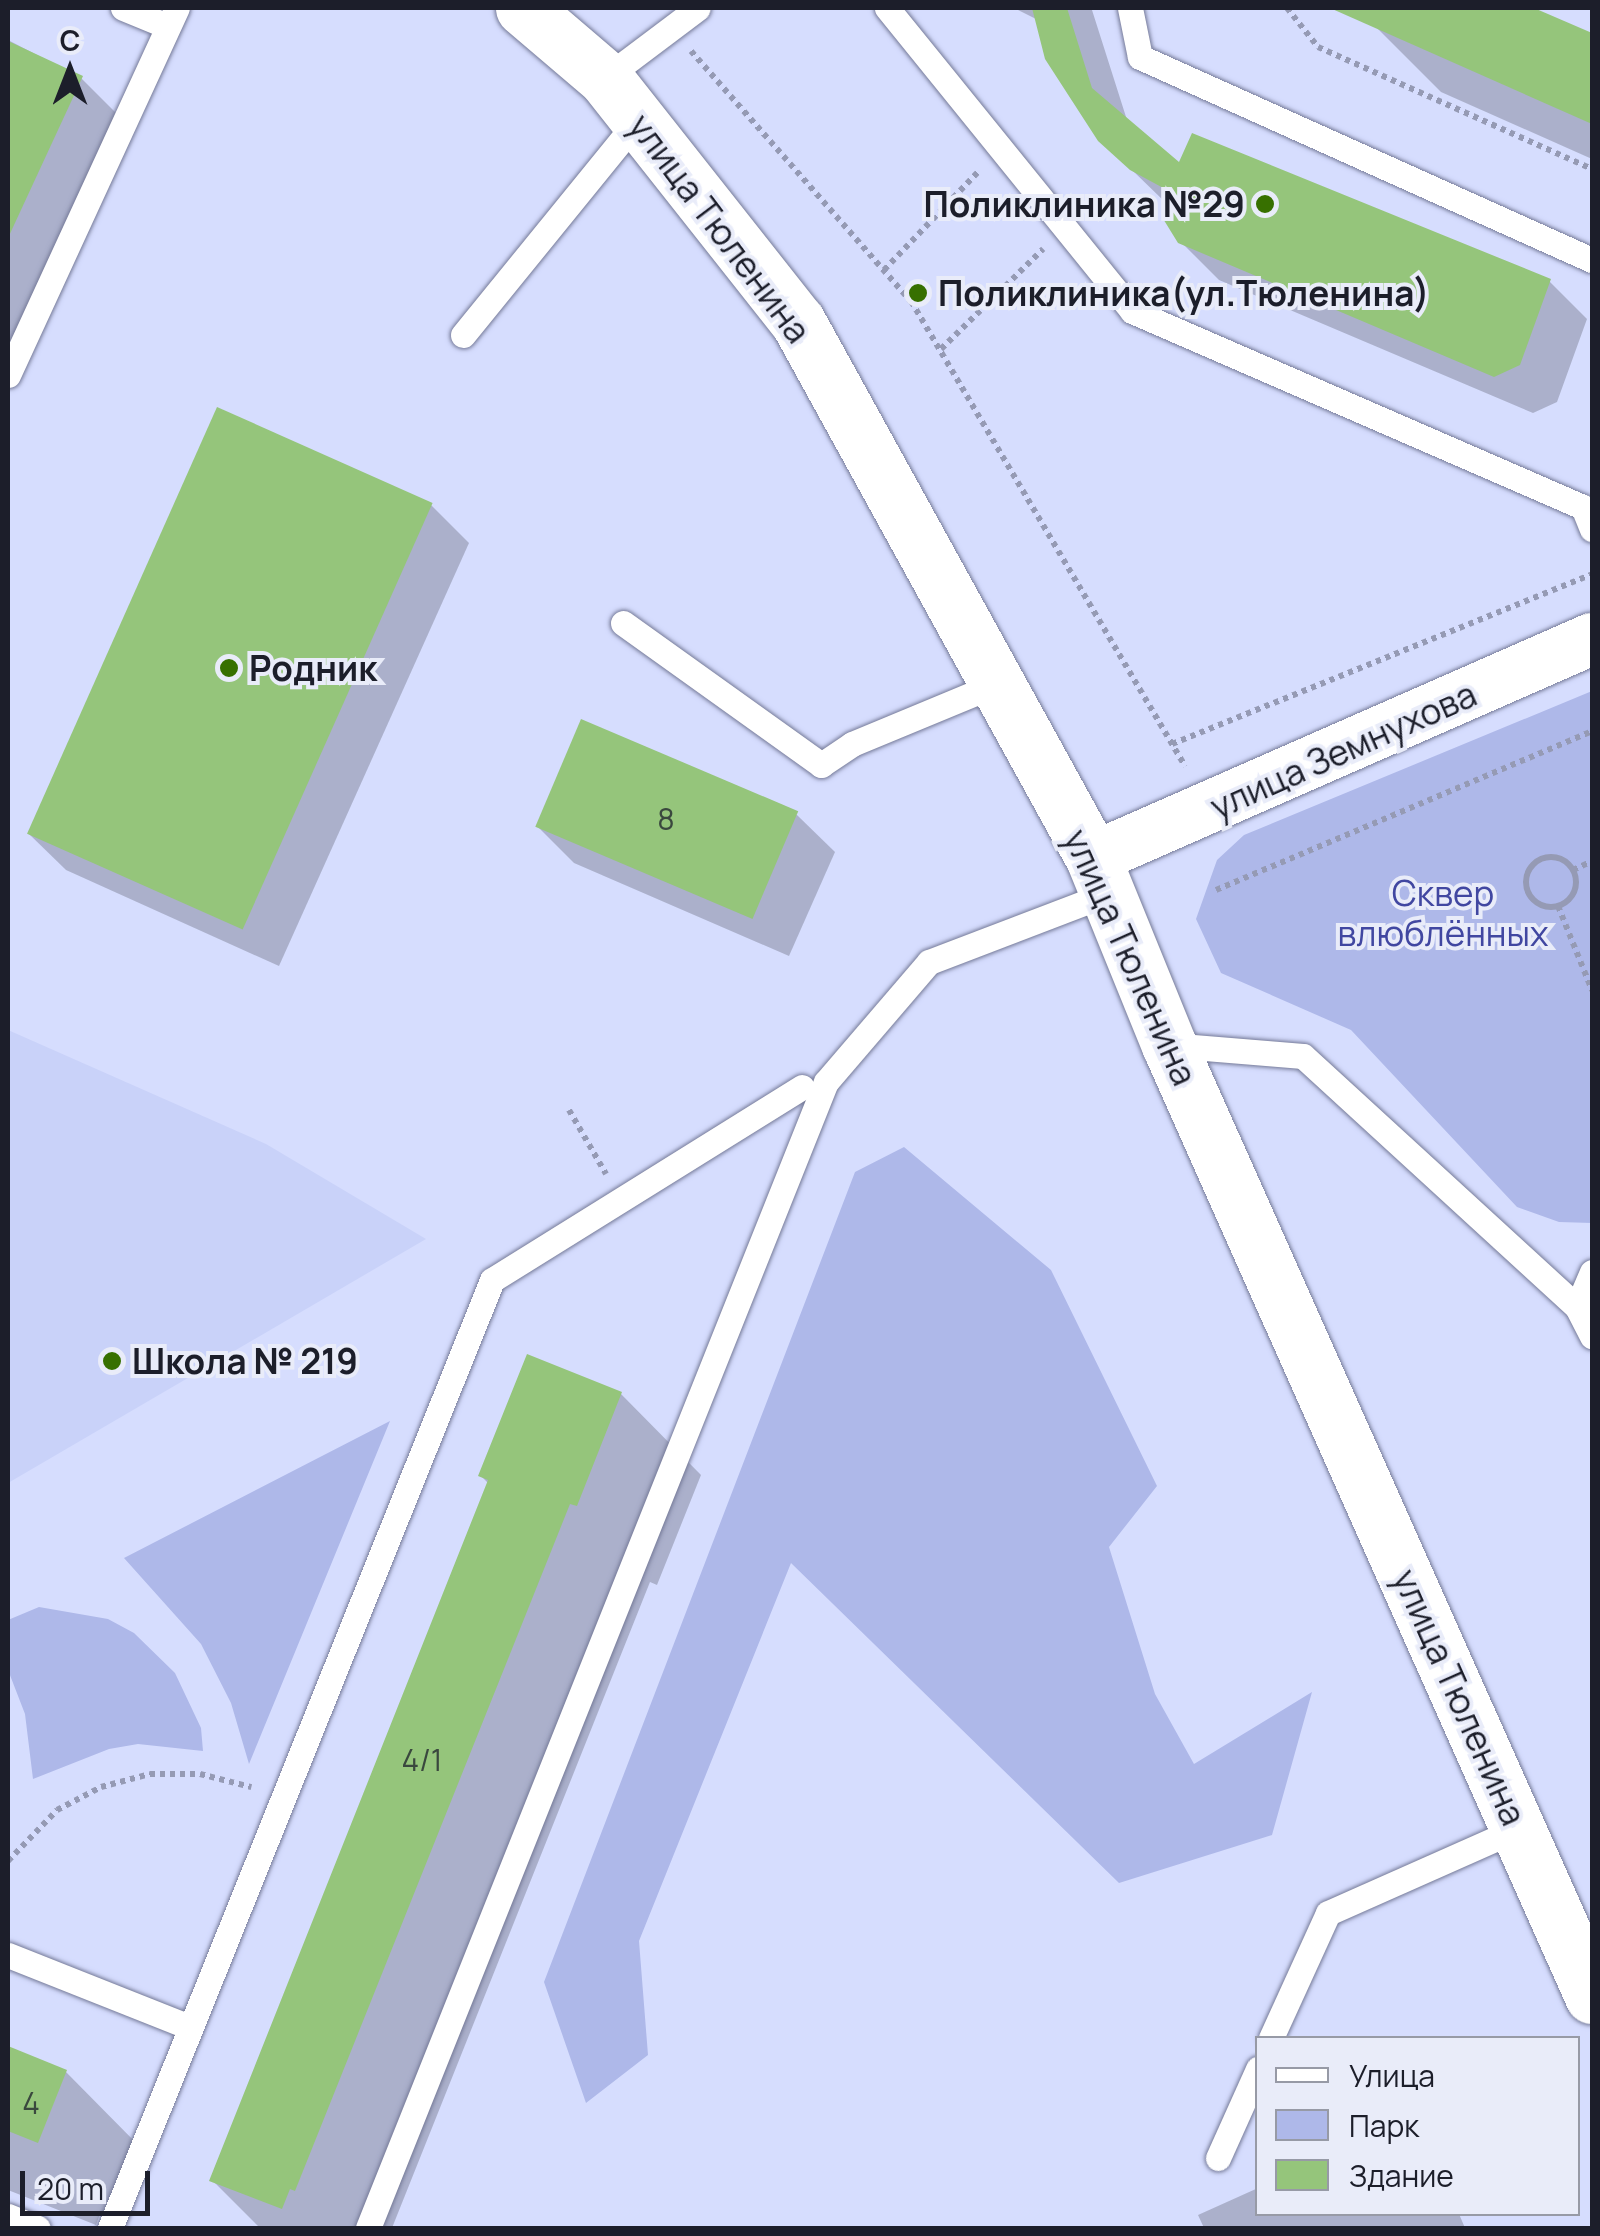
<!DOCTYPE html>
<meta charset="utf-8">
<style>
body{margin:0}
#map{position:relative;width:1600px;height:2236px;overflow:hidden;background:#d6ddfe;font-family:Manrope,sans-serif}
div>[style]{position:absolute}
.built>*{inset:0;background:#c9d2f9}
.green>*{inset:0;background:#aeb8e9}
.shadow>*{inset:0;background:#0003}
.building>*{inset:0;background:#95c57b;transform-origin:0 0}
.path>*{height:6px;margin-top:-3px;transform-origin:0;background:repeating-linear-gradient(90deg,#959ab4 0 5px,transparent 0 10px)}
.path>.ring{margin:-3px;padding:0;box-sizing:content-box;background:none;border:6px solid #959ab4;border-radius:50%}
.roads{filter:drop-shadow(0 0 2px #757a98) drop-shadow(0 0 2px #757a98)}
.service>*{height:25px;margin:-12.5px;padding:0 12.5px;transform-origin:12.5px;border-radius:12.5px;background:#fff}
.minor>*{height:52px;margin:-26px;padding:0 26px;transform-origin:26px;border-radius:26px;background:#fff}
.tertiary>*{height:55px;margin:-27.5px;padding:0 27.5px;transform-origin:27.5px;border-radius:27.5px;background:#fff}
.dots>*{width:28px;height:28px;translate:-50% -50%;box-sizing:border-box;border:5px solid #e9ecf9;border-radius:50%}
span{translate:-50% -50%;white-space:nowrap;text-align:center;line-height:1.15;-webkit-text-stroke:8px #e9ecf9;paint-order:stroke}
.number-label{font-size:30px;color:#3a483e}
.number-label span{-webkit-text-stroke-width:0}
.poi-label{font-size:35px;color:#1c1e2a;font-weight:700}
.right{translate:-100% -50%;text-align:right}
.left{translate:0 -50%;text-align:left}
.street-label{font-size:35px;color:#1c1e2a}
.park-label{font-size:35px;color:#4147a1}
.frame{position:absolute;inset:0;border:10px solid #1c1e2a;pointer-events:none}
.legend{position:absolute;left:1255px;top:2036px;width:325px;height:180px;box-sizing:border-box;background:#e9ecf9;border:2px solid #979aa6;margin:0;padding:12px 18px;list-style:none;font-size:30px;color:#1c1e2a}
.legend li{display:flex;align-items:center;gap:20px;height:50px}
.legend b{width:50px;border:2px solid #979aa6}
.north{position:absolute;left:20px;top:20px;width:100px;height:100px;-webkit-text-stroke:8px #e9ecf9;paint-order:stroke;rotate:0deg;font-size:28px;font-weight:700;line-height:40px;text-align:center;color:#1c1e2a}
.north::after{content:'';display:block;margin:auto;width:35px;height:45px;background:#1c1e2a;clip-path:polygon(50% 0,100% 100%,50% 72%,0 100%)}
.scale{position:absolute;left:20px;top:2171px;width:130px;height:45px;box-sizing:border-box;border:5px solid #1c1e2a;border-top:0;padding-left:12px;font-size:30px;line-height:35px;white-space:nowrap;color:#1c1e2a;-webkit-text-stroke:8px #e9ecf9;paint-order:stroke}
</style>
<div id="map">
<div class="built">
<i style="clip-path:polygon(8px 1030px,266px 1144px,426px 1239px,8px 1483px)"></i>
</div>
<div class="green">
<i style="clip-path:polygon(1592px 691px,1592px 1223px,1559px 1222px,1517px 1207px,1351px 1030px,1221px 973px,1196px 919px,1217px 860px,1244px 835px)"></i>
<i style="clip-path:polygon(904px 1147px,1051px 1270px,1157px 1486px,1109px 1547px,1155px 1694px,1194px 1764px,1312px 1692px,1272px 1835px,1119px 1883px,791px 1563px,639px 1941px,648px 2055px,586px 2103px,544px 1982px,855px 1172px)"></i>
<i style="clip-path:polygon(390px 1421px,249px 1764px,231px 1703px,201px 1644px,124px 1558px)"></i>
<i style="clip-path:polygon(39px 1607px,108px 1619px,134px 1633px,175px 1673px,201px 1728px,203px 1751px,138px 1744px,109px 1749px,33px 1779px,25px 1714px,8px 1670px,8px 1620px)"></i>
</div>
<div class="shadow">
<i style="clip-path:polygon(1014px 8px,1102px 8px,1092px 10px,1127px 120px,1180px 166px,1550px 282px,1587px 319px,1557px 402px,1533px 413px,1219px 280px,1180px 241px,1167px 204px,1131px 169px,1038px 20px)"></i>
<i style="clip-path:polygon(1372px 8px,1529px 8px,1592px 36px,1592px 159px,1441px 92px,1374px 25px)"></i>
<i style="clip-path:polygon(8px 40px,81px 78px,119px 116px,8px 355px)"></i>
<i style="clip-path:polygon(431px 505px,469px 543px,279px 966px,66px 870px,28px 833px)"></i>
<i style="clip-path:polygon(797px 815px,835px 852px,789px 956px,574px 863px,537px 826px)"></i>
<i style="clip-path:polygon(528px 1358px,621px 1394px,701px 1475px,657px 1585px,650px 1582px,392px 2228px,260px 2228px,212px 2180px,489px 1484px,481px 1476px)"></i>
<i style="clip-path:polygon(8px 2049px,66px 2072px,146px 2153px,119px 2221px,100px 2214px,96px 2225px,8px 2190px)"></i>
<i style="clip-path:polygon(1258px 2188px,1258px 2214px,1459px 2214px,1465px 2228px,1204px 2228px,1198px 2215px)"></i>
</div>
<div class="building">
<i style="clip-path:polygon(1032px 8px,1067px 8px,1092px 88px,1179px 162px,1192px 133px,1551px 279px,1520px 365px,1494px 377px,1178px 243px,1162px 217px,1167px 190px,1130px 170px,1098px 141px,1045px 59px)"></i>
<i style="clip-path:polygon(1330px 8px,1534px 8px,1592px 33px,1592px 124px)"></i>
<i style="clip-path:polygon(8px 41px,83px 76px,8px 238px)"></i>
<i style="left:217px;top:407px;width:236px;height:467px;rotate:24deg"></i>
<i style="left:581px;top:719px;width:236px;height:117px;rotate:23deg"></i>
<i style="clip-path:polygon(527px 1354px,622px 1392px,577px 1506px,570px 1504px,295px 2191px,290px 2189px,282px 2209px,209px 2181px,488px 1480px,478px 1476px)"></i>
<i style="clip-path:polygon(8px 2046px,67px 2070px,38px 2143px,8px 2131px)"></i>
</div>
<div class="path">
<i style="left:1287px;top:8px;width:50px;rotate:51.5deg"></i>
<i style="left:1318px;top:47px;width:300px;rotate:24deg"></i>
<i style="left:691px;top:51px;width:333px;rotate:48.7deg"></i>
<i style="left:911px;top:301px;width:540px;rotate:59.49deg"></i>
<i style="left:884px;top:270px;width:137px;rotate:-46.2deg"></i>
<i style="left:941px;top:349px;width:143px;rotate:-44.4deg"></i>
<i style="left:1172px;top:744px;width:453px;rotate:-22deg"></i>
<i class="ring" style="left:1526px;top:857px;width:44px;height:44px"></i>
<i style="left:1573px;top:870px;width:21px;rotate:-25deg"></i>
<i style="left:1216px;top:890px;width:408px;rotate:-22.9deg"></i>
<i style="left:1558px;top:906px;width:91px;rotate:68deg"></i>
<i style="left:569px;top:1110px;width:74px;rotate:60deg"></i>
<i style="left:8px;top:1861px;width:71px;rotate:-46.1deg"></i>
<i style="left:57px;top:1810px;width:50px;rotate:-27.6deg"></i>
<i style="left:101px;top:1787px;width:51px;rotate:-14.9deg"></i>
<i style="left:150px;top:1774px;width:50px"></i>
<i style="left:200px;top:1774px;width:53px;rotate:14.3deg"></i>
</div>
<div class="roads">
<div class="service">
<i style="left:123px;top:8px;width:48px;rotate:22.2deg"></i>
<i style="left:887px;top:8px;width:390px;rotate:51deg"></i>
<i style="left:1132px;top:311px;width:492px;rotate:23.5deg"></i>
<i style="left:1583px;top:507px;width:24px;rotate:68deg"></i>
<i style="left:1130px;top:8px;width:50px;rotate:78.5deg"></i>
<i style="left:1140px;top:57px;width:495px;rotate:24.2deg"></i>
<i style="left:605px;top:78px;width:116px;rotate:-37deg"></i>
<i style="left:463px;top:335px;width:277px;rotate:-50.9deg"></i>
<i style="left:8px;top:375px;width:404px;rotate:-65.3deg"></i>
<i style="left:623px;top:623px;width:244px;rotate:35.6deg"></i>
<i style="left:821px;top:765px;width:37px;rotate:-34deg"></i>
<i style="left:852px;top:744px;width:157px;rotate:-22.5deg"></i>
<i style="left:1169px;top:1045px;width:134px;rotate:4.7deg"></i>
<i style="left:1303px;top:1056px;width:372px;rotate:42.5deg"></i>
<i style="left:1577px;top:1307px;width:38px;rotate:-67deg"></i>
<i style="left:1577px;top:1307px;width:33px;rotate:63deg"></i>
<i style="left:8px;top:1955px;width:196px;rotate:21.6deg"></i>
<i style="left:1271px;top:2038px;width:137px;rotate:-65.5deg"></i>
<i style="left:1328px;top:1913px;width:208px;rotate:-23.9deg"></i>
<i style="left:1218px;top:2158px;width:98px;rotate:-65.8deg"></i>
<i style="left:8px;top:2216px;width:32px;rotate:22deg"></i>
<i style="left:110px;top:2228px;width:1022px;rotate:-68.05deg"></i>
<i style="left:492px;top:1280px;width:365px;rotate:-31.9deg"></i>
<i style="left:368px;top:2228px;width:1234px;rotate:-68.22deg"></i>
<i style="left:826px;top:1082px;width:158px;rotate:-49.4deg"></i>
<i style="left:929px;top:962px;width:191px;rotate:-20.9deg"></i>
</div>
<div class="minor">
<i style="left:1093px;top:858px;width:545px;rotate:-23.7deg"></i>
</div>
<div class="tertiary">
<i style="left:523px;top:8px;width:108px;rotate:40.5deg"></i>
<i style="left:605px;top:78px;width:311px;rotate:51.7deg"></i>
<i style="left:798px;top:322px;width:612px;rotate:61.17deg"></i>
<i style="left:1093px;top:858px;width:202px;rotate:67.9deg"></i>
<i style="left:1169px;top:1045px;width:1041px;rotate:66.02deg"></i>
</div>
</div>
<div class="dots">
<i style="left:1265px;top:204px;background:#377000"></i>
<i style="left:918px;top:293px;background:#377000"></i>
<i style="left:229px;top:668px;background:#377000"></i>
<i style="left:112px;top:1361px;background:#377000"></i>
</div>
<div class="number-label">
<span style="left:666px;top:819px">8</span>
<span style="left:422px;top:1760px">4/1</span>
<span style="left:31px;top:2103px">4</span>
</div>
<div class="poi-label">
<span class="right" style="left:1245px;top:204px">Поликлиника №29</span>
<span class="left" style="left:938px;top:293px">Поликлиника(ул.Тюленина)</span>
<span class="left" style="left:249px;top:668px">Родник</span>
<span class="left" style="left:132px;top:1361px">Школа № 219</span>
</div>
<div class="street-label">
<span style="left:720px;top:228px;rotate:53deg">улица Тюленина</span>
<span style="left:1343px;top:750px;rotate:-24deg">улица Земнухова</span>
<span style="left:1131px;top:957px;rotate:66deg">улица Тюленина</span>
<span style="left:1460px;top:1697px;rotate:66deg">улица Тюленина</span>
</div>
<div class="park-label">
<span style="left:1443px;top:913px">Сквер<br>влюблённых</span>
</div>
<div class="frame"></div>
<ul class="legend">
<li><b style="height:12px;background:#fff"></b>Улица</li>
<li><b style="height:28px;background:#aeb8e9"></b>Парк</li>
<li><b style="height:28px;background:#95c57b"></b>Здание</li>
</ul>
<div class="north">С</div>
<div class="scale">20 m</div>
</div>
